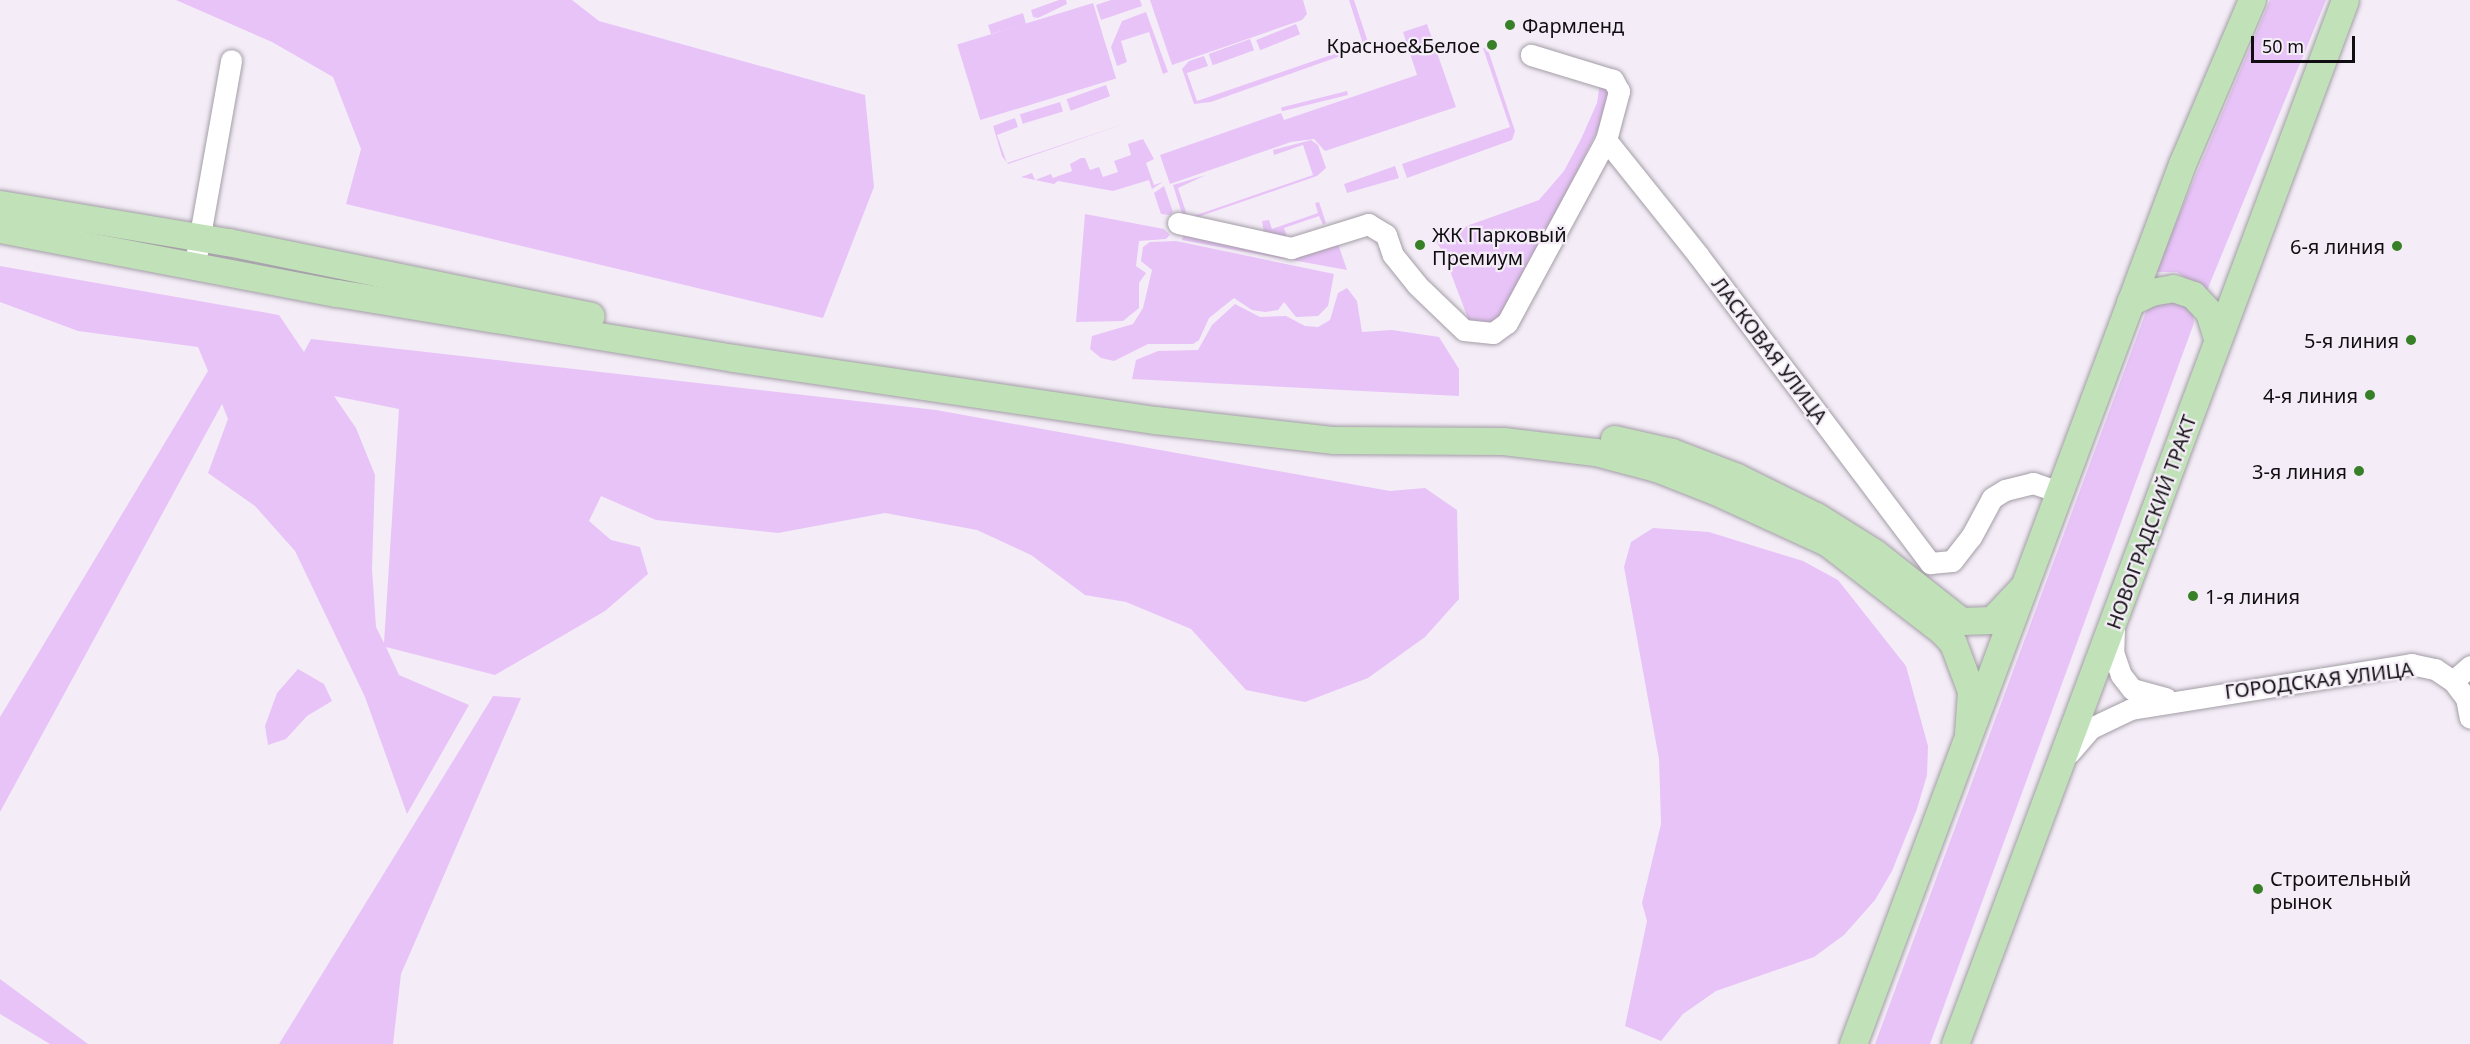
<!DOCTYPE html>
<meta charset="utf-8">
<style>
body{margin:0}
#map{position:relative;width:2470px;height:1044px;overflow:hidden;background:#f4edf7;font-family:"Noto Sans",sans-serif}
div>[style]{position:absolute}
.green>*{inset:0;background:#e8c3f8;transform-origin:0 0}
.roads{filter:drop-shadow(0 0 2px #a39da6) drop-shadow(0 0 2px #a39da6)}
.minor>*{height:21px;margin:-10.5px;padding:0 10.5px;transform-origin:10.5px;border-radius:10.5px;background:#fff}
.major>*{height:27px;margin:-13.5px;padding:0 13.5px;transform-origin:13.5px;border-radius:13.5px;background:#c1e2b9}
.dots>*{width:16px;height:16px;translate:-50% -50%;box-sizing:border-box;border:3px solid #f4edf7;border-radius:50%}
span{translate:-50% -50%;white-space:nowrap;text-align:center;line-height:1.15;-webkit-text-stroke:4.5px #f4edf7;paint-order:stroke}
.poi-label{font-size:20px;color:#100e11}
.left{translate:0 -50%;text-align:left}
.right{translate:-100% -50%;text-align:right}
.street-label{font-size:20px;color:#100e11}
.scale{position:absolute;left:2251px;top:36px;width:104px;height:27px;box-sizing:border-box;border:3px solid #100e11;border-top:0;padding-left:8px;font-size:18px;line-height:21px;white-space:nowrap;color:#100e11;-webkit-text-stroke:4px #f4edf7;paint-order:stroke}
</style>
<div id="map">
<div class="green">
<i style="clip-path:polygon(176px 0,572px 0,599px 21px,865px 95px,874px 187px,823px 318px,346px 204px,361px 149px,333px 77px,272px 42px)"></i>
<i style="clip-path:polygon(1059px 0,1066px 0,1067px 4px,1038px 18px,1033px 17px,1031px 10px)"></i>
<i style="clip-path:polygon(1111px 0,1140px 0,1142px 6px,1101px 20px,1096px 5px)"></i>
<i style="clip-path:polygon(1150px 0,1303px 0,1307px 14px,1302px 20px,1172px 65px)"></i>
<i style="clip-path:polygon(1349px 0,1354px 0,1368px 42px,1366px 47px,1211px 102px,1194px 104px,1182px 69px,1189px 61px,1204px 56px,1208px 66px,1187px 73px,1197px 101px,1363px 44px)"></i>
<i style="clip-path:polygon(2270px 0,2326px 0,2206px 293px,2177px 272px,2155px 272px)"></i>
<i style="left:1093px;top:3px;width:79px;height:142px;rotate:73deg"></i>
<i style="clip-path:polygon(1146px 12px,1168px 72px,1163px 74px,1149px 32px,1121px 41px,1127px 62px,1117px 66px,1111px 47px,1122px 21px)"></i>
<i style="clip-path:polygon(1023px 13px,1026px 24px,991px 34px,988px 25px)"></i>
<i style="left:1296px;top:24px;width:11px;height:43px;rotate:68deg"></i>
<i style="clip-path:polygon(1427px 24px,1456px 107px,1325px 151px,1314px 139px,1291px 142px,1170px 184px,1160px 155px,1281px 113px,1284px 120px,1417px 75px,1403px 32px)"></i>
<i style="left:1250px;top:39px;width:12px;height:44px;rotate:70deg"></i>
<i style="clip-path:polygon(1487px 47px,1515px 131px,1512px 140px,1407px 178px,1402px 164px,1510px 127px,1483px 48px)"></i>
<i style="clip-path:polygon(1600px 83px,1608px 84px,1611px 104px,1505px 314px,1492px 323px,1469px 321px,1442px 250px,1433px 238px,1539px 200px,1564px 171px,1581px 139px,1597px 103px)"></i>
<i style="left:1106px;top:85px;width:12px;height:42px;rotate:70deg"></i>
<i style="left:1347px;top:91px;width:4px;height:68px;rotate:76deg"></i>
<i style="left:1060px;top:102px;width:10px;height:42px;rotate:73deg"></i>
<i style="clip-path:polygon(1015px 118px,1018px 127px,997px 135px,1007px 163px,1130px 122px,1008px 164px,1002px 156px,993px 126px)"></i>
<i style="clip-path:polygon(1143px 139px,1154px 159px,1146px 163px,1154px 185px,1163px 182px,1152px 189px,1149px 180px,1113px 191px,1058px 181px,1054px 184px,1021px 177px,1032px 173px,1035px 180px,1051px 174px,1053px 178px,1072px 171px,1070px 164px,1081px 158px,1085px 158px,1090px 170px,1099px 167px,1103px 177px,1118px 172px,1114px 161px,1131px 155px,1128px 144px)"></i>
<i style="clip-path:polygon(1311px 140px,1318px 145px,1326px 168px,1317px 176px,1189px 220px,1183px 217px,1173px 185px,1206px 175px,1178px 188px,1188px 218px,1313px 175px,1303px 145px,1274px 155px,1273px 150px)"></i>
<i style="clip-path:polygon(1395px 166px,1399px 178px,1347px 193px,1344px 184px)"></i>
<i style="clip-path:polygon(1164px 186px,1173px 212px,1170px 215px,1161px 214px,1154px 193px)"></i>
<i style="clip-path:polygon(1319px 202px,1326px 223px,1323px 225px,1319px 216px,1284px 228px,1287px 237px,1264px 233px,1262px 221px,1269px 220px,1272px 229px,1318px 213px,1315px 203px)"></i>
<i style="clip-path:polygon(1085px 214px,1164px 229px,1170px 235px,1166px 239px,1139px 241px,1136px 266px,1146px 273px,1139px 283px,1139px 308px,1123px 321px,1076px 322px)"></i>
<i style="clip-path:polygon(1184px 232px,1290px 254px,1284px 259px,1182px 240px)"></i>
<i style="clip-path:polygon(1176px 241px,1334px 274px,1328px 306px,1318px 316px,1296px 317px,1284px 302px,1278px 310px,1265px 312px,1252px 310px,1234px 298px,1209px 318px,1199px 340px,1193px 344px,1148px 344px,1114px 361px,1101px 358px,1090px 349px,1092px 336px,1133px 324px,1143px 308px,1152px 270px,1141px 261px,1143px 247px,1150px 242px)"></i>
<i style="clip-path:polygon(1338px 244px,1347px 270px,1292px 260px)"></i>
<i style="clip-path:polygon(evenodd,0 266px,279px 315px,304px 352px,311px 339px,936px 410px,1390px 491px,1425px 488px,1457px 510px,1459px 599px,1425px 637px,1368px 678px,1305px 702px,1246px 690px,1191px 629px,1126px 602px,1085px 595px,1031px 555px,977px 530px,885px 513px,778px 533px,656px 520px,601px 496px,589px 521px,611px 540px,640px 547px,648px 574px,605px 611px,495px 675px,386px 647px,399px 675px,469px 705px,407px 814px,365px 697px,295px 551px,255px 506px,208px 473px,228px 419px,222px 404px,0 812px,0 717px,208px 371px,198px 347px,78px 331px,0 302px,0 266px,334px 396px,399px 409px,384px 643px,376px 627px,372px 569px,375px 475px,356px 428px,334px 396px)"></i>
<i style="clip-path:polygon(1347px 288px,1357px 301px,1362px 332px,1392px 330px,1439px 337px,1459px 369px,1459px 396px,1132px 379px,1136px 360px,1158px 351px,1198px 350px,1212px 325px,1235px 304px,1260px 317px,1286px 316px,1305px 326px,1318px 327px,1330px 320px,1338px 293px)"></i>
<i style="clip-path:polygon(2170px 295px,2192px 309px,2194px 323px,1930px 1044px,1875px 1044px,2149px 304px)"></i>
<i style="clip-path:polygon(1653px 528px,1709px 532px,1803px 561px,1838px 580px,1906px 666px,1928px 746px,1927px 775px,1917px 809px,1892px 871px,1875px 900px,1844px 935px,1814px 957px,1716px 991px,1683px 1014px,1661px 1041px,1625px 1026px,1647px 921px,1642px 903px,1661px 824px,1659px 759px,1624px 567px,1631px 542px)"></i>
<i style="clip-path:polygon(298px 669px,324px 684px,332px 701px,307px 716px,286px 739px,268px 745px,265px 726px,277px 693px)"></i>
<i style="clip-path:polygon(493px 696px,521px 698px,401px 974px,393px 1044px,279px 1044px)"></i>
<i style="clip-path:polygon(0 979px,88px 1044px,50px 1044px,0 1014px)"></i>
</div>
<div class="roads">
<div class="minor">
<i style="left:1606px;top:140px;width:147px;rotate:51.3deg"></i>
<i style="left:1698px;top:255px;width:386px;rotate:53deg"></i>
<i style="left:1930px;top:563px;width:22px;rotate:-5deg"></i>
<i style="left:1952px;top:561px;width:31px;rotate:-52deg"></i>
<i style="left:1971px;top:537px;width:44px;rotate:-61.7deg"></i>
<i style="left:1992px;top:498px;width:15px;rotate:-32deg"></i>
<i style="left:2005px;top:490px;width:29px;rotate:-14deg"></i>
<i style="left:2033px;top:483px;width:28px;rotate:19deg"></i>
<i style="left:1178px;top:223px;width:116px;rotate:12.5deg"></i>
<i style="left:1291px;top:248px;width:81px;rotate:-17.3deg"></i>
<i style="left:1368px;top:224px;width:21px;rotate:31deg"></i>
<i style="left:1386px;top:235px;width:21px;rotate:71deg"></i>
<i style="left:1393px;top:255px;width:38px;rotate:51deg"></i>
<i style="left:1417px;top:285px;width:65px;rotate:43.8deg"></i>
<i style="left:1464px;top:330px;width:29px;rotate:6deg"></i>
<i style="left:1493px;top:333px;width:17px;rotate:-36deg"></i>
<i style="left:1507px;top:323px;width:208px;rotate:-61.6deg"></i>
<i style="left:1606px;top:140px;width:51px;rotate:-75.1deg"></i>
<i style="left:1619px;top:91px;width:13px;rotate:-119deg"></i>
<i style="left:1613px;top:80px;width:86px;rotate:-163deg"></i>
<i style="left:195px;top:263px;width:206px;rotate:-79.9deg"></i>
<i style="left:2114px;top:629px;width:23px;rotate:92deg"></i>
<i style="left:2113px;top:652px;width:24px;rotate:71deg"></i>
<i style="left:2121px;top:675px;width:18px;rotate:52deg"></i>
<i style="left:2132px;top:689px;width:35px;rotate:15deg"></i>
<i style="left:2453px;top:681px;width:23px;rotate:-41deg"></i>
<i style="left:2069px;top:753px;width:33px;rotate:-49deg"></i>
<i style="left:2091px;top:728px;width:44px;rotate:-25.4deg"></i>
<i style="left:2131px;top:709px;width:284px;rotate:-9.1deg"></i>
<i style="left:2411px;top:664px;width:25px;rotate:12deg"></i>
<i style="left:2435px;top:669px;width:22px;rotate:34deg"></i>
<i style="left:2453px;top:681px;width:21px;rotate:53deg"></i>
<i style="left:2466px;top:698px;width:20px;rotate:79deg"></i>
</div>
<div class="major">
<i style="left:0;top:204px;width:231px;rotate:9.5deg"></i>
<i style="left:228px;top:242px;width:370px;rotate:11.5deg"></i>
<i style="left:0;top:229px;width:343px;rotate:10.8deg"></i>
<i style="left:337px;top:293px;width:402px;rotate:9.3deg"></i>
<i style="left:734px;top:358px;width:426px;rotate:8.4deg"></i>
<i style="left:1155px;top:420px;width:180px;rotate:6.4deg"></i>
<i style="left:1334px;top:440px;width:169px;rotate:0.3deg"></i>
<i style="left:1503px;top:441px;width:93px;rotate:6.8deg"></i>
<i style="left:1595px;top:452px;width:63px;rotate:14.7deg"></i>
<i style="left:1656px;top:468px;width:63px;rotate:21.3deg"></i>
<i style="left:1715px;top:491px;width:124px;rotate:24.7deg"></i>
<i style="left:1828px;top:543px;width:144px;rotate:37.7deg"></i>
<i style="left:1942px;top:631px;width:16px;rotate:47deg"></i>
<i style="left:1953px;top:643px;width:51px;rotate:69.4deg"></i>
<i style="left:1971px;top:691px;width:43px;rotate:94deg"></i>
<i style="left:2130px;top:302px;width:23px;rotate:-25deg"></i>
<i style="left:2151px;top:292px;width:22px;rotate:-10deg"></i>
<i style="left:2173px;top:288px;width:21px;rotate:19deg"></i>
<i style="left:2193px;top:295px;width:23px;rotate:47deg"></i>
<i style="left:2209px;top:312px;width:28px;rotate:73deg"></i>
<i style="left:1614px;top:439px;width:59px;rotate:12.6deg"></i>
<i style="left:1672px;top:452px;width:70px;rotate:21deg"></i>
<i style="left:1737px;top:477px;width:88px;rotate:26.3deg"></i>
<i style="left:1816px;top:516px;width:70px;rotate:32.1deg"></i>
<i style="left:1875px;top:553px;width:110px;rotate:38.3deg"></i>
<i style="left:1961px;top:621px;width:31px;rotate:-2deg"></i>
<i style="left:1992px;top:620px;width:44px;rotate:-46.8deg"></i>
<i style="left:1853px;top:1044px;width:939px;rotate:-69.5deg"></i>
<i style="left:2182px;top:164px;width:178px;rotate:-66.9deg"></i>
<i style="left:1955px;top:1044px;width:1114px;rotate:-69.52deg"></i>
</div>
</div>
<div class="dots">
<i style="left:1510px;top:25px;background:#378027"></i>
<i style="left:1492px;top:45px;background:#378027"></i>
<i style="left:1420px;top:245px;background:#378027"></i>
<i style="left:2397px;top:246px;background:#378027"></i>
<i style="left:2411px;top:340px;background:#378027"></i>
<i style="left:2370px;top:395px;background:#378027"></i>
<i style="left:2359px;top:471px;background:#378027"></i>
<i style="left:2193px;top:596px;background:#378027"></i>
<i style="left:2258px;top:889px;background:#378027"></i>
</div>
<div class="poi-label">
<span class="left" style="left:1522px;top:25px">Фармленд</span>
<span class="right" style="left:1480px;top:45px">Красное&amp;Белое</span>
<span class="left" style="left:1432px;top:246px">ЖК Парковый<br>Премиум</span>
<span class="right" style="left:2385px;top:246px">6-я линия</span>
<span class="right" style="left:2399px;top:340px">5-я линия</span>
<span class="right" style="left:2358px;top:395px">4-я линия</span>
<span class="right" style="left:2347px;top:471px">3-я линия</span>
<span class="left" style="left:2205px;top:596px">1-я линия</span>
<span class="left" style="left:2270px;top:890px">Строительный<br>рынок</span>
</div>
<div class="street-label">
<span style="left:1770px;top:350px;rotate:53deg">ЛАСКОВАЯ УЛИЦА</span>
<span style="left:2151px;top:522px;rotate:-70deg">НОВОГРАДСКИЙ ТРАКТ</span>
<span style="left:2319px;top:680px;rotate:-7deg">ГОРОДСКАЯ УЛИЦА</span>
</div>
<div class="scale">50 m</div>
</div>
